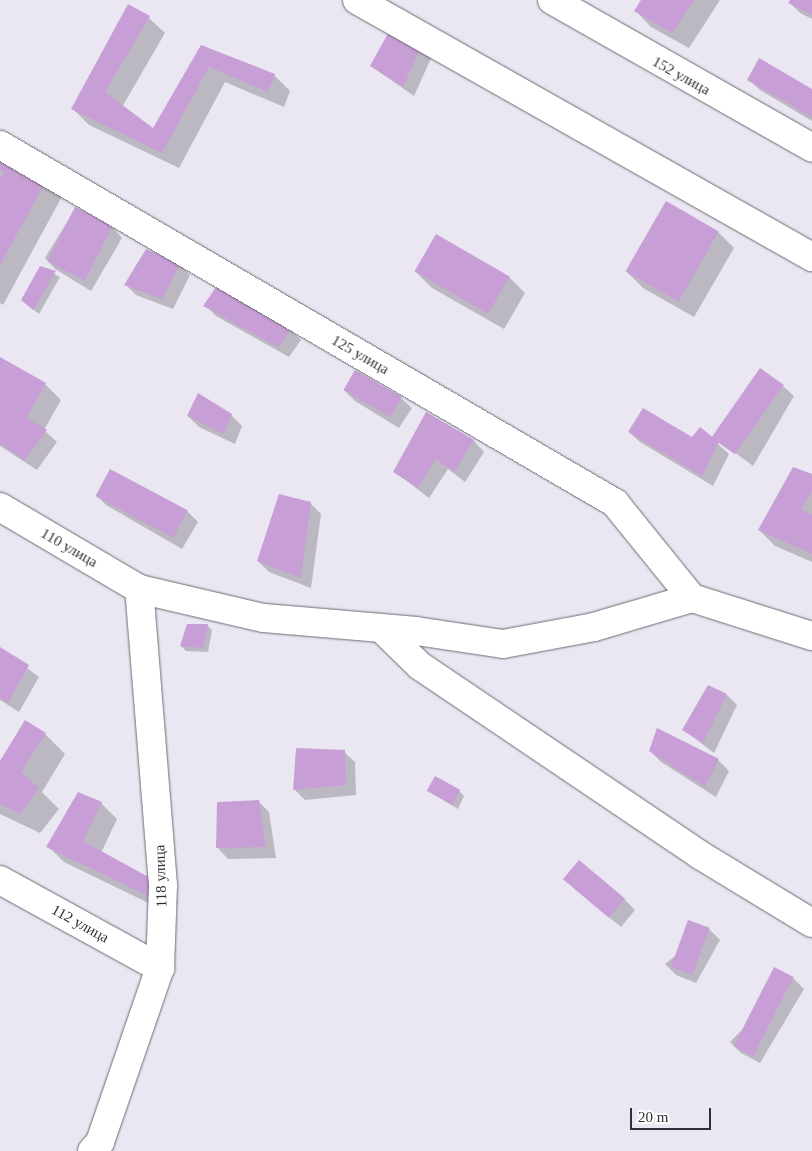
<!DOCTYPE html>
<meta charset="utf-8">
<style>
body{margin:0}
#map{position:relative;width:812px;height:1151px;overflow:hidden;background:#eae7f2;font-family:Georgia,serif}
div>[style]{position:absolute}
.shadow>*{inset:0;background:#0003}
.building>*{inset:0;background:#c89ed6;transform-origin:0 0}
.roads{filter:drop-shadow(0 0 1px #6d6a74) drop-shadow(0 0 1px #6d6a74)}
.street>*{height:28px;margin:-14px;padding:0 14px;transform-origin:14px;border-radius:14px;background:#fff}
span{translate:-50% -50%;white-space:nowrap;text-align:center;line-height:1.15;-webkit-text-stroke:5px #fff;paint-order:stroke}
.street-label{font-size:15px;color:#323035}
.scale{position:absolute;left:630px;top:1108px;width:81px;height:22px;box-sizing:border-box;border:2px solid #323035;border-top:0;padding-left:6px;font-size:15px;line-height:18px;white-space:nowrap;color:#323035;-webkit-text-stroke:4px #fff;paint-order:stroke}
</style>
<div id="map">
<div class="shadow">
<i style="clip-path:polygon(642px 0,720px 0,689px 48px,651px 27px,636px 11px)"></i>
<i style="clip-path:polygon(791px 0,812px 0,812px 19px,800px 13px,790px 3px)"></i>
<i style="clip-path:polygon(128px 6px,149px 18px,165px 33px,122px 107px,153px 130px,202px 46px,274px 75px,290px 91px,284px 107px,225px 82px,179px 168px,89px 125px,73px 109px)"></i>
<i style="clip-path:polygon(392px 27px,432px 56px,414px 96px,371px 66px)"></i>
<i style="clip-path:polygon(749px 80px,812px 90px,812px 121px,760px 90px)"></i>
<i style="clip-path:polygon(0 147px,65px 191px,3px 305px,0 303px)"></i>
<i style="clip-path:polygon(75px 209px,112px 227px,122px 238px,91px 291px,55px 269px,45px 258px)"></i>
<i style="clip-path:polygon(718px 232px,734px 248px,694px 317px,643px 288px,627px 272px)"></i>
<i style="clip-path:polygon(180px 265px,190px 275px,173px 309px,136px 295px,125px 284px)"></i>
<i style="clip-path:polygon(41px 267px,60px 277px,39px 314px,28px 305px)"></i>
<i style="clip-path:polygon(416px 272px,509px 277px,525px 293px,504px 329px,432px 288px)"></i>
<i style="clip-path:polygon(205px 305px,290px 330px,301px 340px,289px 357px,216px 316px)"></i>
<i style="clip-path:polygon(0 358px,45px 384px,61px 400px,44px 430px,57px 442px,37px 470px,0 446px)"></i>
<i style="clip-path:polygon(783px 386px,794px 396px,753px 466px,721px 442px)"></i>
<i style="clip-path:polygon(344px 390px,401px 398px,412px 408px,399px 428px,355px 401px)"></i>
<i style="clip-path:polygon(427px 414px,474px 441px,484px 452px,465px 482px,448px 469px,429px 498px,395px 472px)"></i>
<i style="clip-path:polygon(231px 415px,242px 426px,235px 444px,199px 427px,188px 416px)"></i>
<i style="clip-path:polygon(700px 428px,729px 454px,713px 486px,640px 442px,629px 432px,693px 438px)"></i>
<i style="clip-path:polygon(812px 476px,812px 562px,775px 546px,759px 530px)"></i>
<i style="clip-path:polygon(96px 495px,187px 511px,198px 522px,182px 549px,106px 505px)"></i>
<i style="clip-path:polygon(310px 503px,321px 514px,311px 588px,269px 572px,258px 561px)"></i>
<i style="clip-path:polygon(207px 625px,212px 630px,208px 652px,186px 651px,181px 646px)"></i>
<i style="clip-path:polygon(0 648px,39px 677px,19px 712px,0 700px)"></i>
<i style="clip-path:polygon(727px 695px,737px 705px,714px 753px,684px 730px)"></i>
<i style="clip-path:polygon(45px 734px,65px 754px,42px 792px,59px 809px,40px 833px,0 814px,0 764px)"></i>
<i style="clip-path:polygon(650px 751px,718px 760px,729px 771px,716px 797px,661px 762px)"></i>
<i style="clip-path:polygon(344px 752px,355px 762px,356px 795px,305px 800px,295px 790px)"></i>
<i style="clip-path:polygon(428px 791px,459px 791px,464px 796px,458px 809px)"></i>
<i style="clip-path:polygon(258px 801px,269px 812px,276px 858px,228px 859px,218px 848px)"></i>
<i style="clip-path:polygon(101px 803px,117px 819px,101px 853px,162px 886px,178px 902px,169px 913px,64px 862px,48px 846px)"></i>
<i style="clip-path:polygon(575px 889px,624px 899px,635px 910px,621px 927px)"></i>
<i style="clip-path:polygon(709px 929px,720px 940px,696px 983px,676px 975px,665px 964px)"></i>
<i style="clip-path:polygon(793px 978px,804px 989px,760px 1063px,741px 1053px,730px 1042px)"></i>
</div>
<div class="building">
<i style="clip-path:polygon(641px 0,694px 0,672px 33px,634px 11px)"></i>
<i style="clip-path:polygon(790px 0,812px 0,812px 15px,788px 3px)"></i>
<i style="clip-path:polygon(128px 4px,150px 16px,105px 92px,153px 128px,201px 45px,275px 74px,268px 92px,209px 67px,162px 153px,71px 109px)"></i>
<i style="clip-path:polygon(392px 26px,422px 44px,403px 87px,370px 66px)"></i>
<i style="clip-path:polygon(759px 58px,812px 89px,812px 117px,747px 80px)"></i>
<i style="clip-path:polygon(0 145px,50px 174px,0 265px,0 179px,4px 172px,0 170px)"></i>
<i style="left:666px;top:201px;width:61px;height:81px;rotate:30deg"></i>
<i style="left:75px;top:207px;width:42px;height:61px;rotate:27deg"></i>
<i style="left:436px;top:234px;width:85px;height:43px;rotate:30deg"></i>
<i style="clip-path:polygon(146px 249px,180px 264px,162px 299px,124px 285px)"></i>
<i style="clip-path:polygon(40px 266px,56px 271px,33px 310px,21px 300px)"></i>
<i style="clip-path:polygon(221px 280px,291px 329px,278px 347px,203px 306px)"></i>
<i style="clip-path:polygon(0 357px,46px 383px,26px 418px,47px 430px,25px 460px,0 444px)"></i>
<i style="left:760px;top:368px;width:29px;height:85px;rotate:35deg"></i>
<i style="left:355px;top:370px;width:54px;height:23px;rotate:30deg"></i>
<i style="clip-path:polygon(198px 393px,232px 414px,224px 434px,187px 416px)"></i>
<i style="clip-path:polygon(643px 408px,692px 437px,700px 427px,719px 442px,702px 476px,628px 432px)"></i>
<i style="clip-path:polygon(426px 412px,474px 440px,454px 472px,436px 459px,418px 488px,393px 472px)"></i>
<i style="clip-path:polygon(793px 467px,812px 474px,812px 491px,801px 509px,812px 515px,812px 554px,758px 530px)"></i>
<i style="left:110px;top:469px;width:88px;height:31px;rotate:28deg"></i>
<i style="clip-path:polygon(279px 494px,311px 502px,301px 578px,257px 561px)"></i>
<i style="clip-path:polygon(187px 624px,208px 624px,203px 648px,180px 646px)"></i>
<i style="clip-path:polygon(0 647px,29px 665px,8px 703px,0 697px)"></i>
<i style="clip-path:polygon(708px 685px,727px 694px,703px 743px,682px 730px)"></i>
<i style="clip-path:polygon(25px 720px,46px 733px,21px 772px,39px 788px,20px 814px,0 804px,0 761px)"></i>
<i style="clip-path:polygon(657px 728px,719px 759px,705px 787px,649px 751px)"></i>
<i style="clip-path:polygon(296px 748px,345px 750px,346px 785px,293px 790px)"></i>
<i style="left:435px;top:776px;width:29px;height:17px;rotate:29deg"></i>
<i style="clip-path:polygon(78px 792px,102px 802px,83px 841px,163px 885px,153px 898px,46px 847px)"></i>
<i style="clip-path:polygon(259px 800px,266px 847px,216px 848px,217px 802px)"></i>
<i style="left:579px;top:860px;width:60px;height:25px;rotate:40deg"></i>
<i style="left:688px;top:920px;width:23px;height:50px;rotate:20deg"></i>
<i style="left:774px;top:967px;width:22px;height:89px;rotate:27deg"></i>
</div>
<div class="roads">
<div class="street">
<i style="left:357px;top:0;width:523px;rotate:29.46deg"></i>
<i style="left:552px;top:0;width:299px;rotate:29.6deg"></i>
<i style="left:0;top:145px;width:712px;rotate:30.2deg"></i>
<i style="left:615px;top:503px;width:122px;rotate:51deg"></i>
<i style="left:0;top:507px;width:161px;rotate:30.5deg"></i>
<i style="left:139px;top:589px;width:128px;rotate:13.1deg"></i>
<i style="left:264px;top:618px;width:153px;rotate:4.9deg"></i>
<i style="left:416px;top:631px;width:88px;rotate:8.5deg"></i>
<i style="left:503px;top:644px;width:93px;rotate:-10.6deg"></i>
<i style="left:594px;top:627px;width:102px;rotate:-16.5deg"></i>
<i style="left:692px;top:598px;width:126px;rotate:17.6deg"></i>
<i style="left:381px;top:628px;width:54px;rotate:44.3deg"></i>
<i style="left:420px;top:666px;width:338px;rotate:34deg"></i>
<i style="left:700px;top:855px;width:131px;rotate:31.3deg"></i>
<i style="left:0;top:880px;width:183px;rotate:28.8deg"></i>
<i style="left:92px;top:1151px;width:12px;rotate:-48deg"></i>
<i style="left:100px;top:1142px;width:184px;rotate:-71deg"></i>
<i style="left:160px;top:968px;width:83px;rotate:-87.9deg"></i>
<i style="left:163px;top:885px;width:297px;rotate:-94.6deg"></i>
</div>
</div>
<div class="street-label">
<span style="left:681px;top:76px;rotate:29deg">152 улица</span>
<span style="left:360px;top:355px;rotate:30deg">125 улица</span>
<span style="left:69px;top:548px;rotate:30deg">110 улица</span>
<span style="left:161px;top:876px;rotate:-92deg">118 улица</span>
<span style="left:80px;top:924px;rotate:29deg">112 улица</span>
</div>
<div class="scale">20 m</div>
</div>
